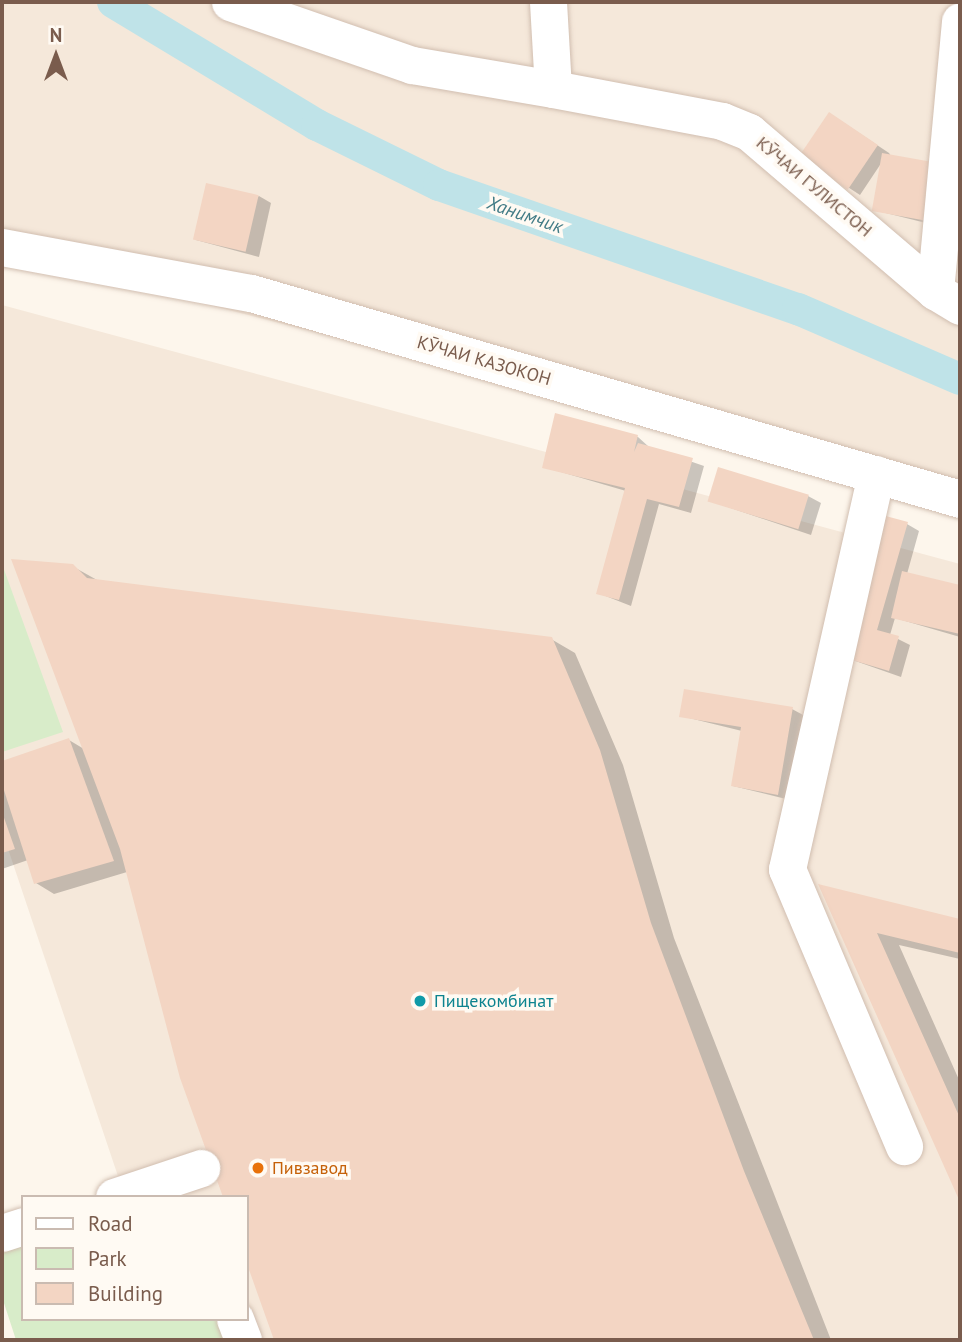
<!DOCTYPE html>
<meta charset="utf-8">
<style>
body{margin:0}
#map{position:relative;width:962px;height:1342px;overflow:hidden;background:#fdf6ec;font-family:"PT Sans",sans-serif}
div>[style]{position:absolute}
.residential>*{inset:0;background:#f5e8da}
.green>*{inset:0;background:#d8ecc9}
.shadow>*{inset:0;background:#0003}
.canal>*{height:32px;margin:-16px;padding:0 16px;transform-origin:16px;border-radius:16px;background:#bfe3e8}
.building>*{inset:0;background:#f3d5c3;transform-origin:0 0}
.roads{filter:drop-shadow(0 0 2px #d1beb0) drop-shadow(0 0 2px #d1beb0)}
.minor>*{height:37px;margin:-18.5px;padding:0 18.5px;transform-origin:18.5px;border-radius:18.5px;background:#fff}
.dots>*{width:19px;height:19px;translate:-50% -50%;box-sizing:border-box;border:4px solid #fffaf3;border-radius:50%}
span{translate:-50% -50%;white-space:nowrap;text-align:center;line-height:1.15;-webkit-text-stroke:7px #fffaf3;paint-order:stroke}
.street-label{font-size:18px;color:#7a5c4d}
.culture-label{font-size:18px;color:#0d838f}
.left{translate:0 -50%;text-align:left}
.food-label{font-size:18px;color:#c56008}
.water-label{font-size:19px;color:#437c86;font-style:italic}
.frame{position:absolute;inset:0;border:4px solid #7a5c4d;pointer-events:none}
.legend{position:absolute;left:21px;top:1195px;width:228px;height:126px;box-sizing:border-box;background:#fffaf3;border:2px solid #cabbb1;margin:0;padding:9px 12px;list-style:none;font-size:21px;color:#7a5c4d}
.legend li{display:flex;align-items:center;gap:14px;height:35px}
.legend b{width:35px;border:2px solid #cabbb1}
.north{position:absolute;left:21px;top:21px;width:70px;height:70px;-webkit-text-stroke:5px #fffaf3;paint-order:stroke;rotate:0deg;font-size:19px;font-weight:700;line-height:28px;text-align:center;color:#7a5c4d}
.north::after{content:'';display:block;margin:auto;width:24px;height:32px;background:#7a5c4d;clip-path:polygon(50% 0,100% 100%,50% 72%,0 100%)}
</style>
<div id="map">
<div class="residential">
<i style="clip-path:polygon(2px 2px,960px 2px,960px 497px,2px 252px)"></i>
<i style="clip-path:polygon(2px 305px,960px 564px,960px 1340px,173px 1340px,247px 1319px,247px 1197px,125px 1197px,2px 831px)"></i>
</div>
<div class="green">
<i style="clip-path:polygon(2px 564px,63px 732px,2px 752px)"></i>
<i style="clip-path:polygon(23px 1246px,23px 1319px,217px 1319px,225px 1340px,16px 1340px,2px 1297px,2px 1253px)"></i>
</div>
<div class="shadow">
<i style="clip-path:polygon(841px 121px,889px 153px,938px 226px,874px 210px,882px 162px,860px 195px,800px 156px)"></i>
<i style="clip-path:polygon(259px 196px,271px 203px,259px 257px,196px 240px)"></i>
<i style="clip-path:polygon(557px 416px,638px 437px,649px 447px,704px 466px,691px 513px,659px 504px,631px 606px,598px 593px,626px 491px,544px 467px)"></i>
<i style="clip-path:polygon(808px 496px,821px 503px,811px 535px,710px 501px)"></i>
<i style="clip-path:polygon(907px 524px,919px 531px,907px 574px,960px 587px,960px 637px,895px 618px,890px 635px,910px 645px,901px 677px,844px 657px)"></i>
<i style="clip-path:polygon(72px 566px,97px 580px,551px 639px,575px 653px,623px 765px,674px 938px,831px 1340px,276px 1340px,247px 1259px,247px 1197px,127px 872px,54px 894px,36px 883px,28px 860px,2px 869px,2px 763px,69px 740px,84px 749px)"></i>
<i style="clip-path:polygon(792px 709px,805px 716px,790px 800px,733px 786px,742px 731px,681px 716px)"></i>
<i style="clip-path:polygon(821px 887px,960px 921px,960px 959px,899px 945px,960px 1082px,960px 1198px)"></i>
</div>
<div class="canal">
<i style="left:113px;top:2px;width:238px;rotate:31.1deg"></i>
<i style="left:317px;top:125px;width:136px;rotate:26.2deg"></i>
<i style="left:439px;top:185px;width:380px;rotate:19.1deg"></i>
<i style="left:798px;top:309px;width:176px;rotate:23.4deg"></i>
</div>
<div class="building">
<i style="left:829px;top:112px;width:59px;height:54px;rotate:34deg"></i>
<i style="left:882px;top:153px;width:54px;height:59px;rotate:10deg"></i>
<i style="left:206px;top:183px;width:54px;height:58px;rotate:13deg"></i>
<i style="clip-path:polygon(555px 413px,638px 435px,634px 452px,638px 443px,693px 458px,679px 507px,647px 499px,619px 600px,596px 594px,625px 488px,542px 468px)"></i>
<i style="left:718px;top:467px;width:95px;height:36px;rotate:17deg"></i>
<i style="clip-path:polygon(882px 515px,908px 522px,877px 630px,899px 636px,889px 671px,842px 657px)"></i>
<i style="clip-path:polygon(11px 559px,73px 564px,87px 578px,552px 637px,600px 750px,651px 923px,744px 1171px,814px 1340px,274px 1340px,247px 1264px,247px 1197px,223px 1197px,180px 1078px,120px 849px)"></i>
<i style="clip-path:polygon(902px 571px,960px 585px,960px 634px,891px 618px)"></i>
<i style="clip-path:polygon(684px 689px,793px 707px,778px 795px,731px 786px,741px 727px,679px 717px)"></i>
<i style="clip-path:polygon(69px 738px,114px 861px,34px 884px,2px 784px,2px 761px)"></i>
<i style="clip-path:polygon(2px 812px,15px 849px,2px 853px)"></i>
<i style="clip-path:polygon(818px 884px,960px 919px,960px 953px,877px 933px,960px 1118px,960px 1202px)"></i>
</div>
<div class="roads">
<div class="minor">
<i style="left:230px;top:2px;width:193px;rotate:19.1deg"></i>
<i style="left:412px;top:65px;width:143px;rotate:9.7deg"></i>
<i style="left:548px;top:2px;width:87px;rotate:86.7deg"></i>
<i style="left:553px;top:89px;width:172px;rotate:10.7deg"></i>
<i style="left:722px;top:121px;width:29px;rotate:22deg"></i>
<i style="left:749px;top:132px;width:245px;rotate:40.5deg"></i>
<i style="left:935px;top:291px;width:29px;rotate:31deg"></i>
<i style="left:2px;top:247px;width:253px;rotate:10.5deg"></i>
<i style="left:251px;top:293px;width:738px;rotate:16.2deg"></i>
<i style="left:935px;top:291px;width:271px;rotate:-84.7deg"></i>
<i style="left:876px;top:474px;width:405px;rotate:102.7deg"></i>
<i style="left:787px;top:869px;width:301px;rotate:67.1deg"></i>
<i style="left:114px;top:1197px;width:92px;rotate:-18.4deg"></i>
<i style="left:2px;top:1233px;width:22px;rotate:-18deg"></i>
<i style="left:235px;top:1319px;width:22px;rotate:69deg"></i>
</div>
</div>
<div class="dots">
<i style="left:420px;top:1001px;background:#0f9aa8"></i>
<i style="left:258px;top:1168px;background:#e8710a"></i>
</div>
<div class="street-label">
<span style="left:814px;top:187px;rotate:40deg">КӮЧАИ ГУЛИСТОН</span>
<span style="left:484px;top:361px;rotate:16deg">КӮЧАИ КАЗОКОН</span>
</div>
<div class="culture-label">
<span class="left" style="left:434px;top:1001px">Пищекомбинат</span>
</div>
<div class="food-label">
<span class="left" style="left:272px;top:1168px">Пивзавод</span>
</div>
<div class="water-label">
<span style="left:525px;top:215px;rotate:19deg">Ханимчик</span>
</div>
<div class="frame"></div>
<ul class="legend">
<li><b style="height:9px;background:#fff"></b>Road</li>
<li><b style="height:19px;background:#d8ecc9"></b>Park</li>
<li><b style="height:19px;background:#f3d5c3"></b>Building</li>
</ul>
<div class="north">N</div>
</div>
